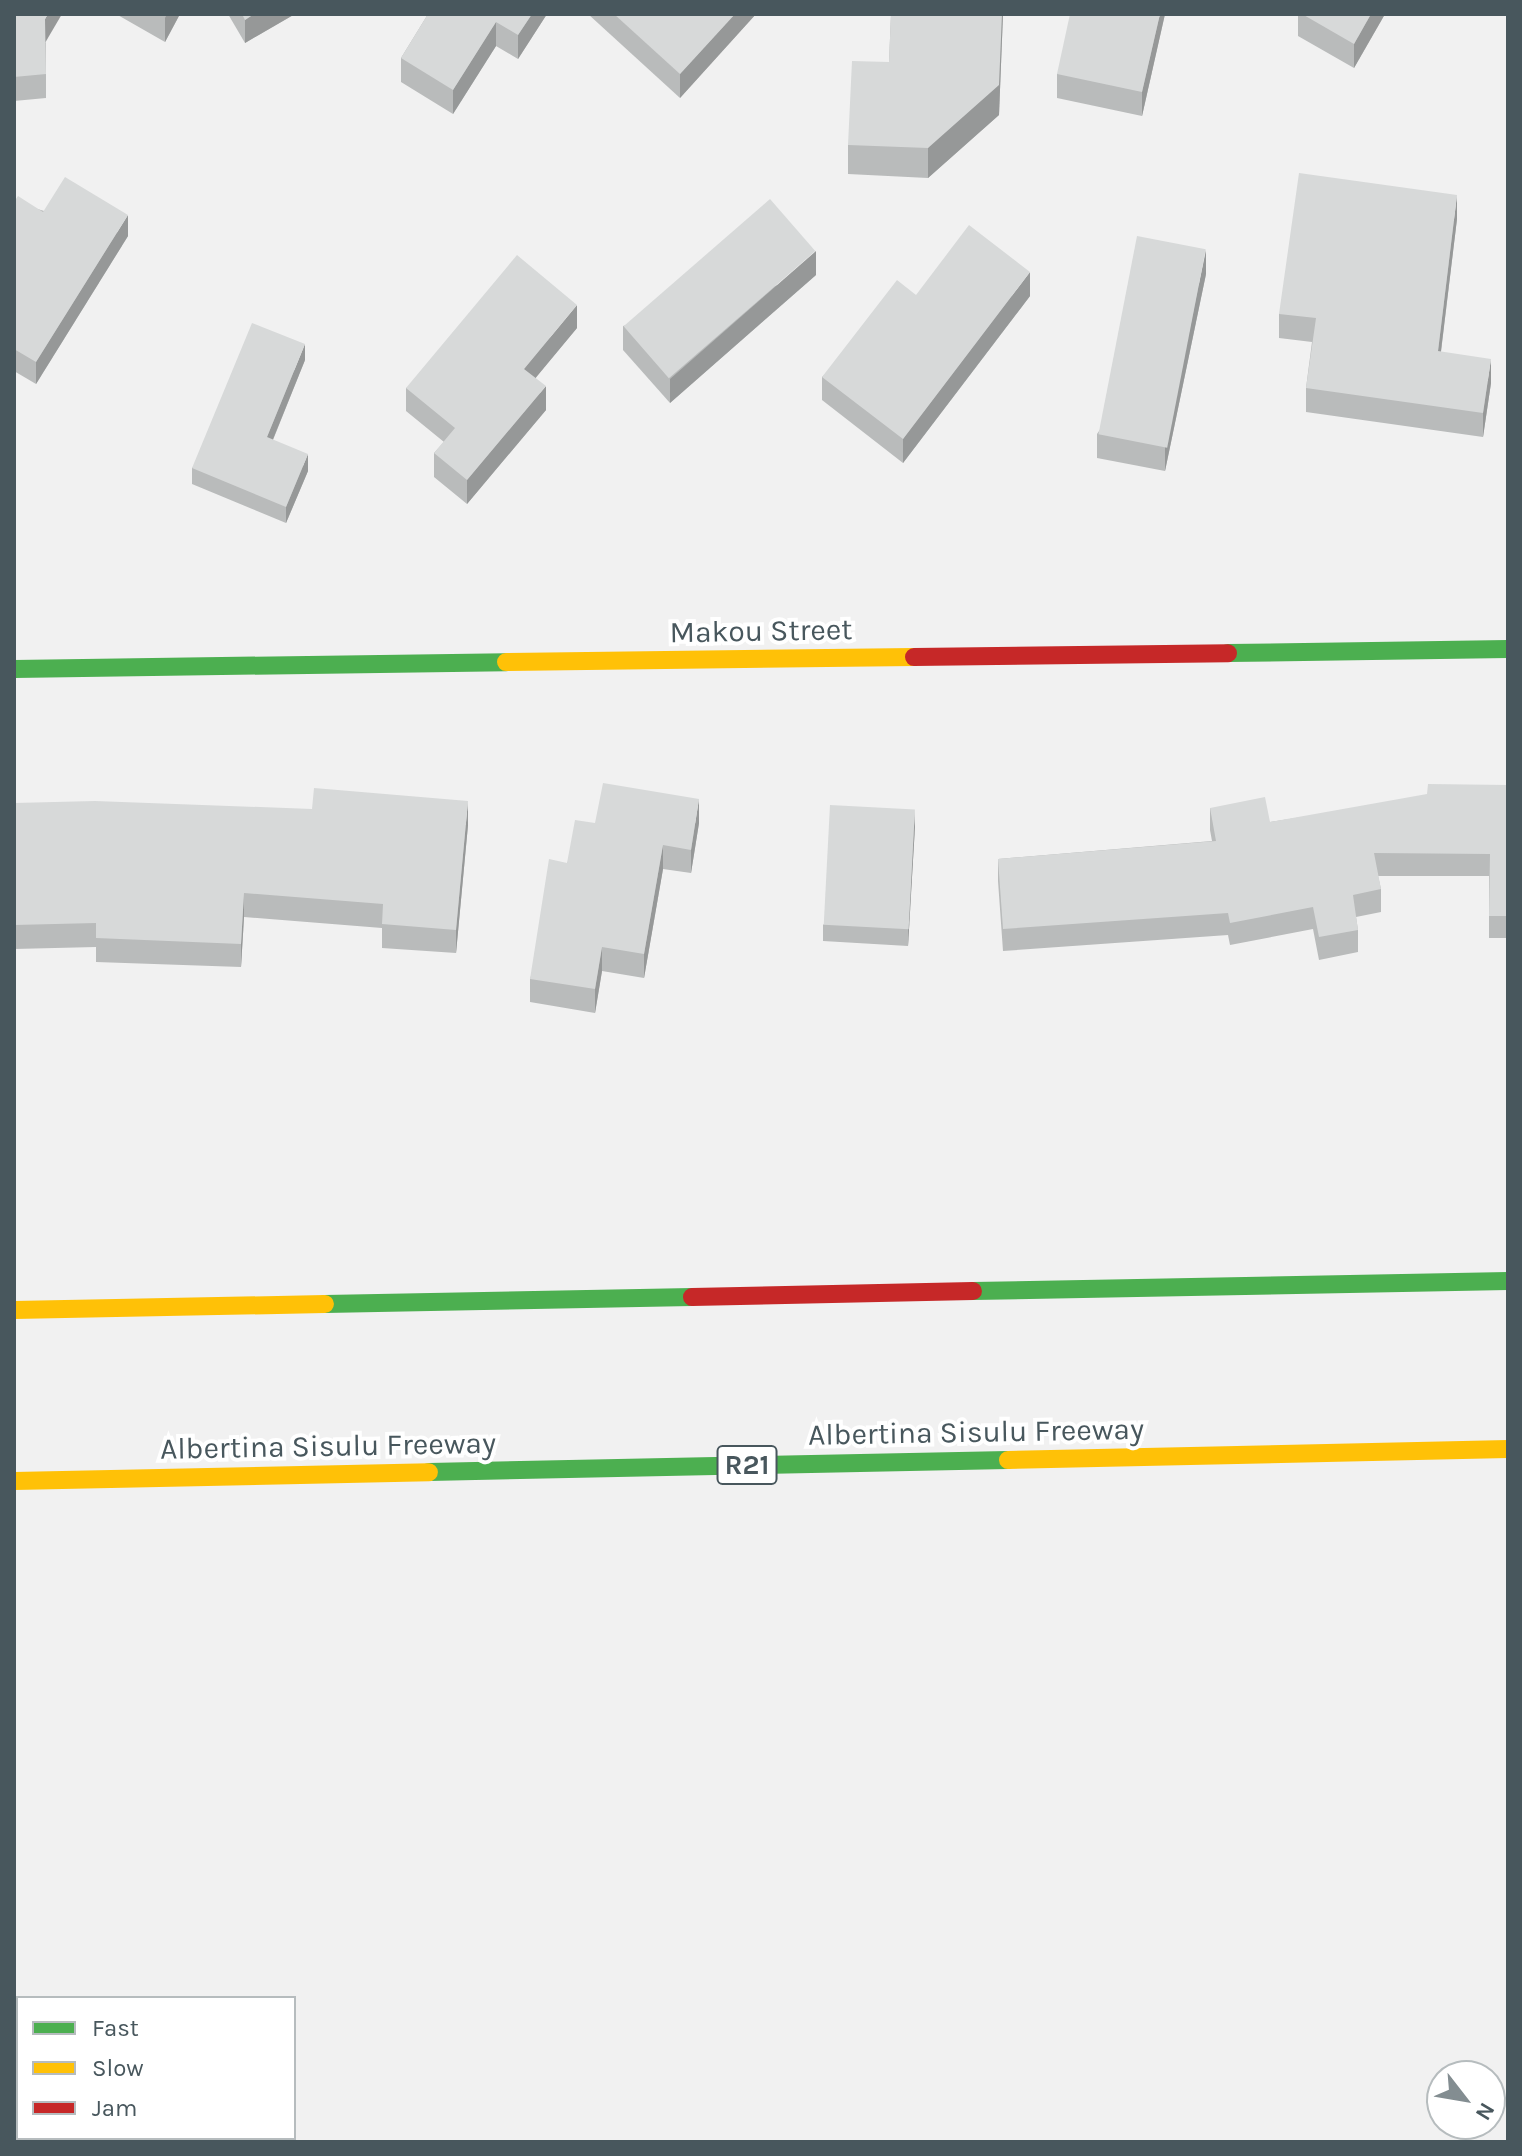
<!DOCTYPE html>
<style>
body{margin:0}
#map{position:relative;width:1522px;height:2156px;overflow:hidden;background:#f1f1f1;font-family:Karla,sans-serif}
div>[style]{position:absolute}
.fast>*{height:18px;margin:-9px;padding:0 9px;transform-origin:9px;border-radius:9px;background:#4caf50}
.slow>*{height:18px;margin:-9px;padding:0 9px;transform-origin:9px;border-radius:9px;background:#ffc107}
.jam>*{height:18px;margin:-9px;padding:0 9px;transform-origin:9px;border-radius:9px;background:#c62828}
.wall>*{inset:0;background:#b9bbbb}
.shaded-wall>*{inset:0;background:#969898}
.building>*{inset:0;background:#d7d9d9;transform-origin:0 0}
span{translate:-50% -50%;white-space:nowrap;text-align:center;line-height:1.15;-webkit-text-stroke:8px #fff;paint-order:stroke}
.shield-label span{padding:2px 6px;background:#fff;border:2px solid;border-radius:6px;-webkit-text-stroke-width:0}
.shield-label{font-size:28px;color:#48575d;font-weight:700}
.street-label{font-size:30px;color:#48575d}
.frame{position:absolute;inset:0;border:16px solid #48575d;pointer-events:none}
.legend{position:absolute;left:16px;top:1996px;width:280px;height:144px;box-sizing:border-box;background:#fff;border:2px solid #b6bcbe;margin:0;padding:10px 14px;list-style:none;font-size:24px;color:#48575d}
.legend li{display:flex;align-items:center;gap:16px;height:40px}
.legend b{width:40px;border:2px solid #b6bcbe}
.north{position:absolute;left:1426px;top:2060px;width:80px;height:80px;box-sizing:border-box;background:#fff;border:2px solid #b6bcbe;border-radius:50%;rotate:121deg;font-size:22px;font-weight:700;line-height:32px;text-align:center;color:#48575d}
.north::after{content:'';display:block;margin:auto;width:28px;height:36px;background:#838d91;clip-path:polygon(50% 0,100% 100%,50% 72%,0 100%)}
</style>
<div id="map">
<div class="fast">
<i style="left:1228px;top:653px;width:280px;rotate:-0.8deg"></i>
<i style="left:14px;top:669px;width:492px;rotate:-0.8deg"></i>
<i style="left:973px;top:1291px;width:535px;rotate:-1.07deg"></i>
<i style="left:325px;top:1304px;width:367px;rotate:-1.1deg"></i>
<i style="left:429px;top:1472px;width:579px;rotate:-1.19deg"></i>
</div>
<div class="slow">
<i style="left:506px;top:662px;width:408px;rotate:-0.7deg"></i>
<i style="left:14px;top:1310px;width:311px;rotate:-1.1deg"></i>
<i style="left:1008px;top:1460px;width:500px;rotate:-1.26deg"></i>
<i style="left:14px;top:1481px;width:415px;rotate:-1.2deg"></i>
</div>
<div class="jam">
<i style="left:914px;top:657px;width:314px;rotate:-0.7deg"></i>
<i style="left:692px;top:1297px;width:281px;rotate:-1.2deg"></i>
</div>
<div class="wall">
<i style="clip-path:polygon(14px 14px,46px 43px,46px 98px,14px 101px)"></i>
<i style="clip-path:polygon(116px 14px,180px 14px,165px 42px)"></i>
<i style="clip-path:polygon(228px 14px,295px 14px,245px 43px)"></i>
<i style="clip-path:polygon(428px 14px,547px 14px,518px 59px,496px 46px,453px 114px,401px 82px,401px 58px)"></i>
<i style="clip-path:polygon(588px 14px,756px 14px,680px 98px)"></i>
<i style="clip-path:polygon(891px 14px,1003px 14px,999px 115px,928px 178px,848px 174px,848px 145px,889px 62px)"></i>
<i style="clip-path:polygon(1165px 14px,1142px 116px,1057px 98px,1057px 74px)"></i>
<i style="clip-path:polygon(1298px 14px,1385px 14px,1354px 68px,1298px 36px)"></i>
<i style="clip-path:polygon(14px 202px,128px 236px,36px 384px,14px 371px)"></i>
<i style="clip-path:polygon(1457px 219px,1441px 352px,1491px 383px,1483px 437px,1306px 412px,1306px 388px,1312px 342px,1279px 338px,1279px 314px)"></i>
<i style="clip-path:polygon(1206px 274px,1165px 471px,1097px 458px,1097px 434px)"></i>
<i style="clip-path:polygon(816px 275px,670px 403px,623px 350px,623px 326px)"></i>
<i style="clip-path:polygon(916px 295px,1030px 296px,903px 463px,822px 400px,822px 377px)"></i>
<i style="clip-path:polygon(577px 328px,535px 378px,546px 410px,467px 504px,434px 477px,434px 453px,444px 442px,406px 411px,406px 388px)"></i>
<i style="clip-path:polygon(305px 360px,273px 440px,308px 471px,286px 523px,192px 484px,192px 468px)"></i>
<i style="clip-path:polygon(1508px 785px,1508px 938px,1489px 938px,1489px 876px,1378px 876px,1381px 889px,1381px 912px,1356px 917px,1358px 930px,1358px 952px,1319px 960px,1313px 929px,1230px 945px,1228px 935px,1003px 951px,998px 881px,998px 859px,1212px 841px,1210px 830px,1210px 808px,1270px 822px)"></i>
<i style="clip-path:polygon(14px 803px,468px 825px,456px 953px,382px 948px,382px 928px,244px 917px,241px 967px,96px 962px,96px 947px,14px 949px)"></i>
<i style="clip-path:polygon(595px 823px,699px 823px,691px 873px,663px 869px,644px 978px,602px 971px,595px 1013px,530px 1002px,530px 979px,567px 863px)"></i>
<i style="clip-path:polygon(915px 826px,908px 946px,823px 941px,823px 925px)"></i>
</div>
<div class="shaded-wall">
<i style="clip-path:polygon(48px 14px,62px 14px,45px 43px,45px 19px)"></i>
<i style="clip-path:polygon(167px 14px,180px 14px,165px 42px,165px 18px)"></i>
<i style="clip-path:polygon(254px 14px,295px 14px,245px 43px,245px 20px)"></i>
<i style="clip-path:polygon(532px 14px,547px 14px,518px 59px,518px 35px)"></i>
<i style="clip-path:polygon(735px 14px,756px 14px,680px 98px,680px 74px)"></i>
<i style="clip-path:polygon(1002px 14px,1003px 14px,999px 115px,928px 178px,928px 148px)"></i>
<i style="clip-path:polygon(1160px 14px,1165px 14px,1142px 116px,1142px 92px)"></i>
<i style="clip-path:polygon(1371px 14px,1385px 14px,1354px 68px,1354px 44px)"></i>
<i style="clip-path:polygon(496px 22px,496px 46px,453px 114px,453px 90px)"></i>
<i style="clip-path:polygon(1457px 195px,1457px 219px,1438px 375px,1438px 351px)"></i>
<i style="clip-path:polygon(128px 215px,128px 236px,36px 384px,36px 362px)"></i>
<i style="clip-path:polygon(1206px 250px,1206px 274px,1165px 471px,1165px 448px)"></i>
<i style="clip-path:polygon(816px 251px,816px 275px,670px 403px,670px 379px)"></i>
<i style="clip-path:polygon(1030px 272px,1030px 296px,903px 463px,903px 439px)"></i>
<i style="clip-path:polygon(577px 305px,577px 328px,524px 392px,524px 369px)"></i>
<i style="clip-path:polygon(305px 344px,305px 360px,267px 454px,267px 437px)"></i>
<i style="clip-path:polygon(1491px 359px,1491px 383px,1483px 437px,1483px 413px)"></i>
<i style="clip-path:polygon(546px 386px,546px 410px,467px 504px,467px 480px)"></i>
<i style="clip-path:polygon(308px 454px,308px 471px,286px 523px,286px 507px)"></i>
<i style="clip-path:polygon(699px 799px,699px 823px,691px 873px,691px 850px)"></i>
<i style="clip-path:polygon(468px 801px,468px 825px,456px 953px,456px 930px)"></i>
<i style="clip-path:polygon(915px 810px,915px 826px,908px 946px,908px 929px)"></i>
<i style="clip-path:polygon(663px 845px,663px 869px,644px 978px,644px 954px)"></i>
<i style="clip-path:polygon(244px 893px,244px 917px,241px 967px,241px 944px)"></i>
<i style="clip-path:polygon(602px 947px,602px 971px,595px 1013px,595px 989px)"></i>
</div>
<div class="building">
<i style="clip-path:polygon(14px 14px,48px 14px,45px 19px,46px 74px,14px 77px)"></i>
<i style="clip-path:polygon(242px 14px,254px 14px,245px 20px)"></i>
<i style="clip-path:polygon(428px 14px,532px 14px,518px 35px,496px 22px,453px 90px,401px 58px)"></i>
<i style="clip-path:polygon(614px 14px,735px 14px,680px 74px)"></i>
<i style="clip-path:polygon(891px 14px,1002px 14px,999px 85px,928px 148px,848px 145px,852px 61px,889px 62px)"></i>
<i style="clip-path:polygon(1070px 14px,1160px 14px,1142px 92px,1057px 74px)"></i>
<i style="clip-path:polygon(1302px 14px,1371px 14px,1354px 44px)"></i>
<i style="clip-path:polygon(1299px 173px,1457px 195px,1438px 351px,1491px 359px,1483px 413px,1306px 388px,1316px 318px,1279px 314px)"></i>
<i style="clip-path:polygon(65px 177px,128px 215px,36px 362px,14px 349px,14px 202px,18px 196px,43px 212px)"></i>
<i style="left:770px;top:199px;width:69px;height:194px;rotate:49deg"></i>
<i style="clip-path:polygon(969px 225px,1030px 272px,903px 439px,822px 377px,897px 280px,916px 295px)"></i>
<i style="left:1137px;top:236px;width:70px;height:202px;rotate:11deg"></i>
<i style="clip-path:polygon(517px 255px,577px 305px,524px 369px,546px 386px,467px 480px,434px 453px,455px 428px,406px 388px)"></i>
<i style="clip-path:polygon(252px 323px,305px 344px,267px 437px,308px 454px,286px 507px,192px 468px)"></i>
<i style="clip-path:polygon(603px 783px,699px 799px,691px 850px,663px 845px,644px 954px,602px 947px,595px 989px,530px 979px,549px 859px,567px 863px,575px 820px,595px 823px)"></i>
<i style="clip-path:polygon(1428px 784px,1508px 785px,1508px 916px,1489px 916px,1490px 854px,1374px 853px,1381px 889px,1353px 895px,1358px 930px,1319px 937px,1313px 907px,1230px 923px,1228px 913px,1003px 929px,998px 859px,1216px 841px,1210px 808px,1265px 797px,1270px 822px,1427px 794px)"></i>
<i style="clip-path:polygon(314px 788px,468px 801px,456px 930px,382px 924px,383px 904px,244px 893px,241px 944px,96px 938px,96px 923px,14px 925px,14px 803px,95px 801px,312px 809px)"></i>
<i style="left:830px;top:805px;width:85px;height:120px;rotate:3deg"></i>
</div>
<div class="shield-label">
<span style="left:747px;top:1465px">R21</span>
</div>
<div class="street-label">
<span style="left:761px;top:631px;rotate:-1deg">Makou Street</span>
<span style="left:976px;top:1432px;rotate:-1deg">Albertina Sisulu Freeway</span>
<span style="left:328px;top:1446px;rotate:-1deg">Albertina Sisulu Freeway</span>
</div>
<div class="frame"></div>
<ul class="legend">
<li><b style="height:10px;background:#4caf50"></b>Fast</li>
<li><b style="height:10px;background:#ffc107"></b>Slow</li>
<li><b style="height:10px;background:#c62828"></b>Jam</li>
</ul>
<div class="north">N</div>
</div>
